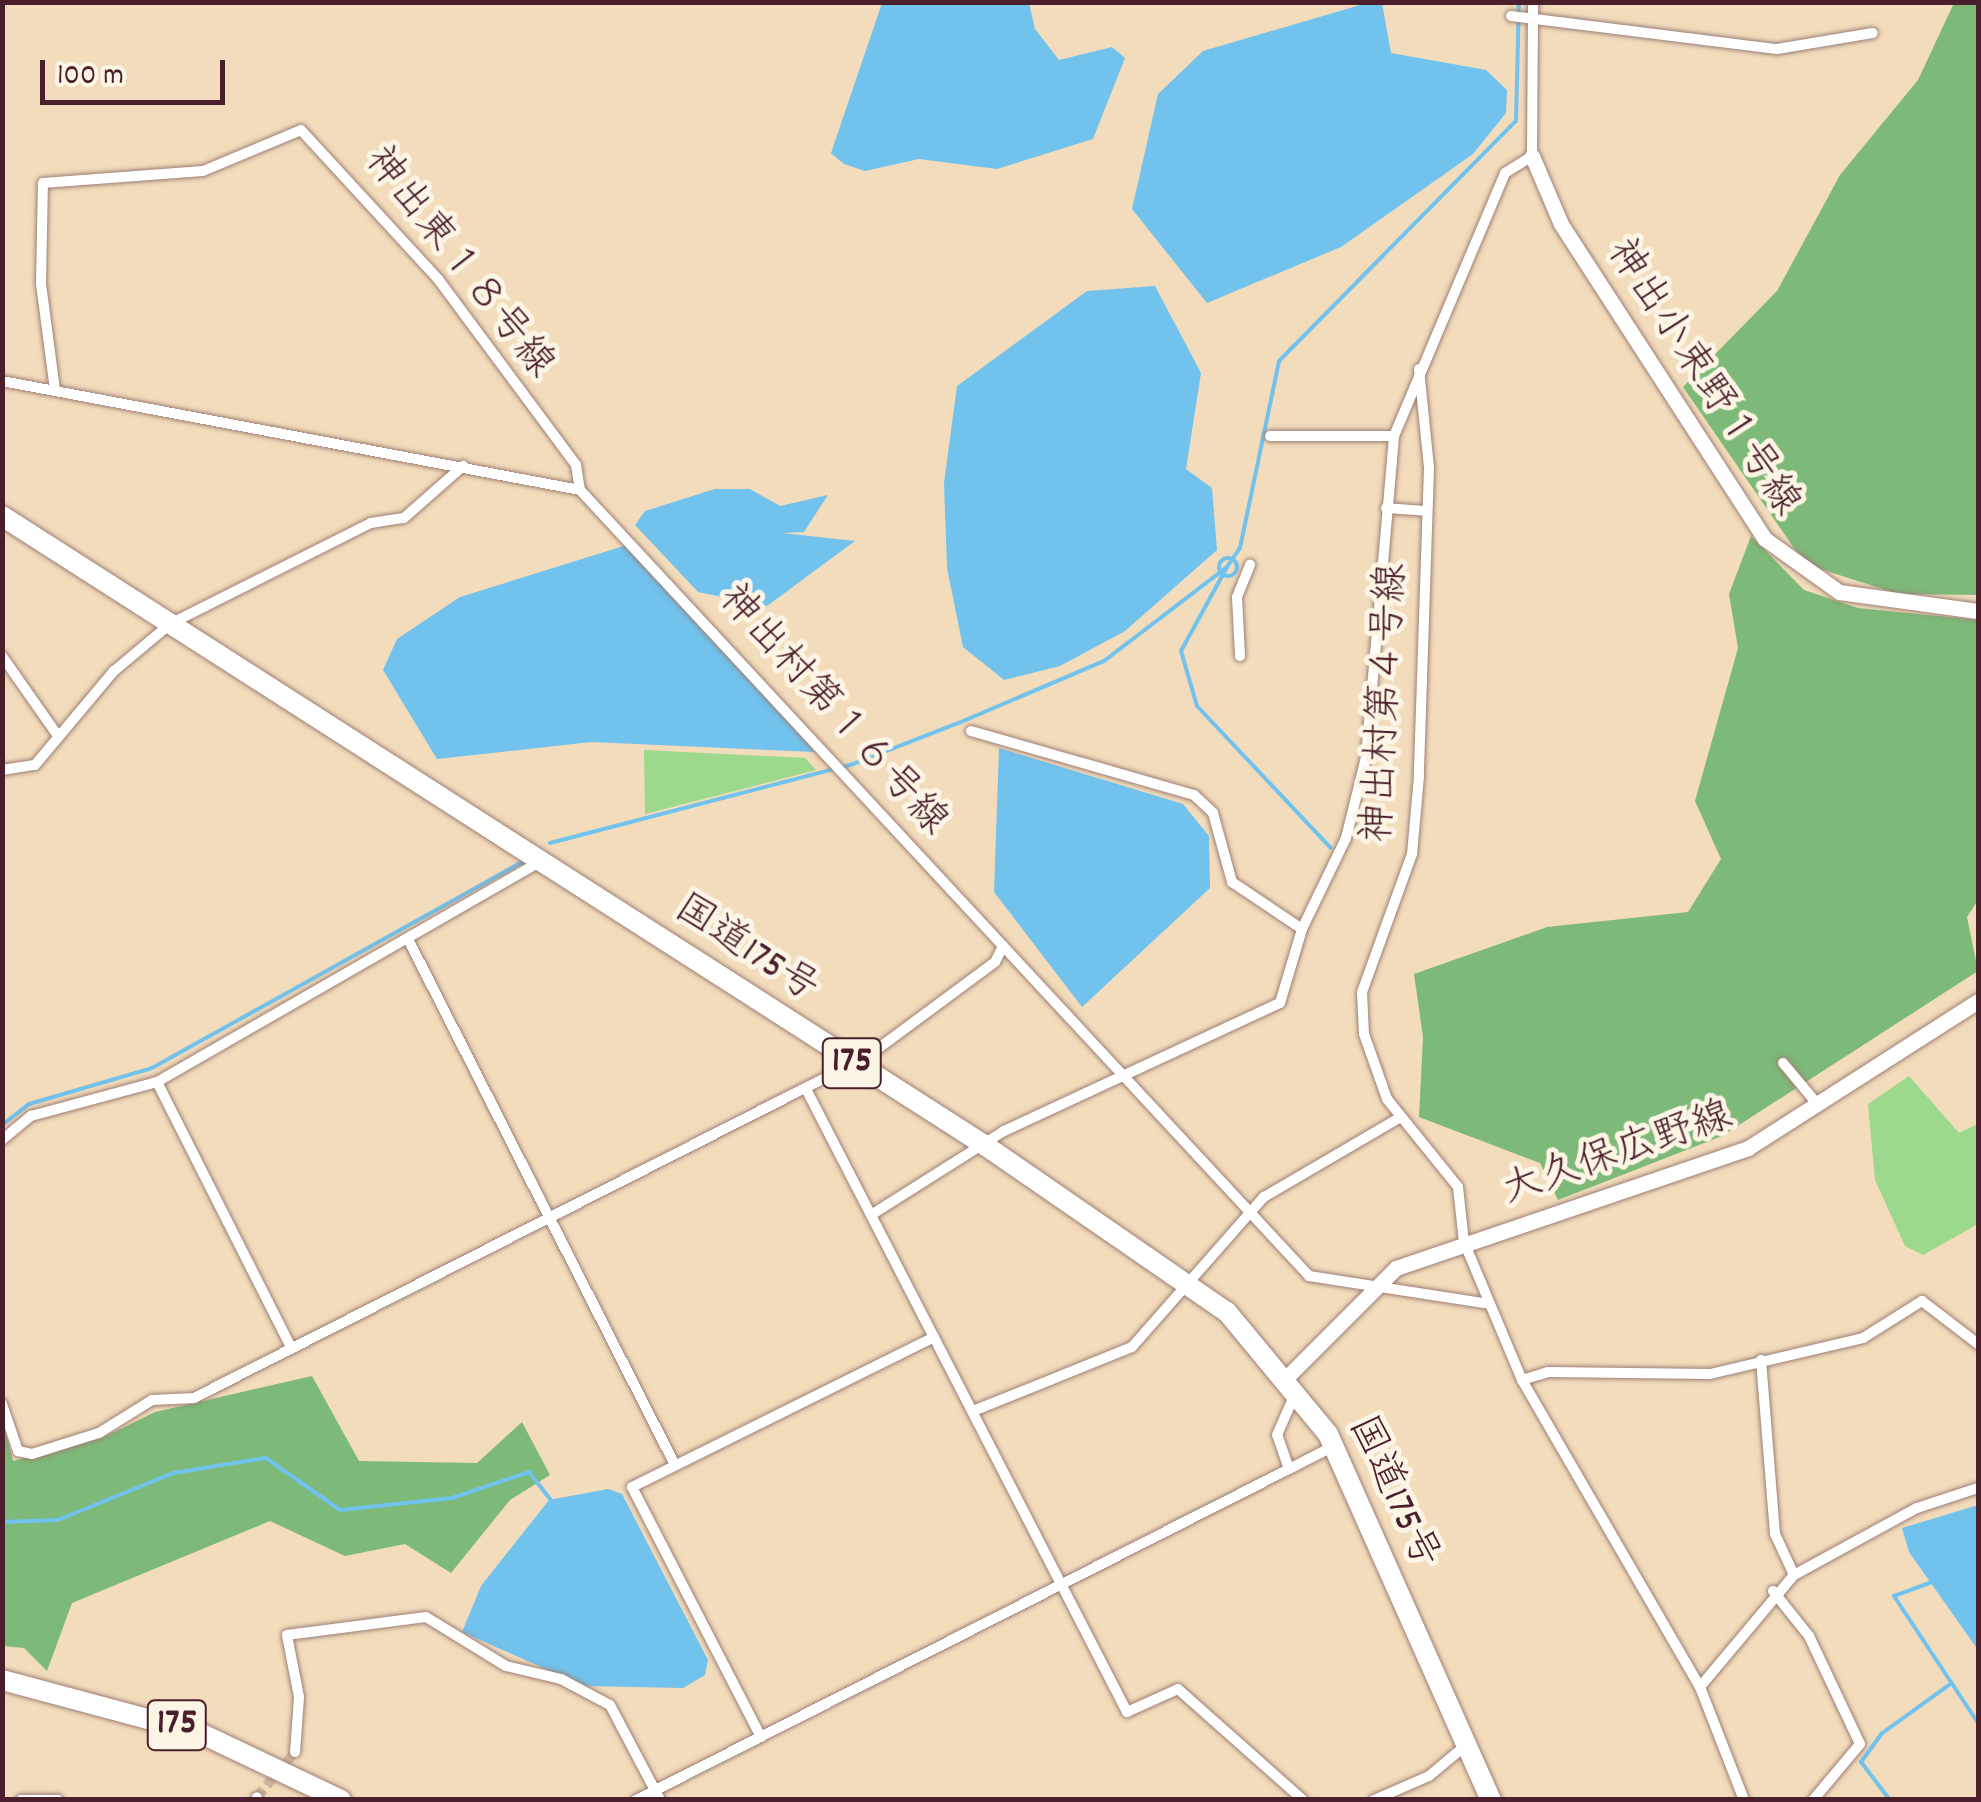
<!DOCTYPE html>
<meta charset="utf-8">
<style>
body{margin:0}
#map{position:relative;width:1981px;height:1802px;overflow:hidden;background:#f2dcbc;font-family:Dekko,"Klee One",sans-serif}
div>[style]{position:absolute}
.green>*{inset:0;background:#9cd98d}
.forest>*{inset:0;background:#7db978}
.water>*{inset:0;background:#71c2ec}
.stream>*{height:4px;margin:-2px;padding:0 2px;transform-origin:2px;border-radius:2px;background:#71c2ec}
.stream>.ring{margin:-2px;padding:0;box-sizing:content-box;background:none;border:4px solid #71c2ec;border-radius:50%}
.street-tunnel>*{height:10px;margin-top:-5px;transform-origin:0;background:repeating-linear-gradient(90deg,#d0b69f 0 10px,transparent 0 15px)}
.roads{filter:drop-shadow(0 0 2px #9e7e74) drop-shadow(0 0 2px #9e7e74)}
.street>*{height:10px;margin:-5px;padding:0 5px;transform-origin:5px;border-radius:5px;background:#fff}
.secondary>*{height:15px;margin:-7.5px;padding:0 7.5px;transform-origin:7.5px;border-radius:7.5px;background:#fff}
.highway>*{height:20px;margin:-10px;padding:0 10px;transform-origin:10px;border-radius:10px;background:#fff}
span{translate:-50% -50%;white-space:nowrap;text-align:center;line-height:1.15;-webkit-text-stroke:10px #fcf5e5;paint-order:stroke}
.shield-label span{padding:2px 8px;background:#fcf5e5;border:2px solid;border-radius:8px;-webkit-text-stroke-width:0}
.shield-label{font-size:38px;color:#4a1f2b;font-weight:700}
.street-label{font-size:40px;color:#4a1f2b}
.frame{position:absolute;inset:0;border:5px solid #4a1f2b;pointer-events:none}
.scale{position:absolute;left:40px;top:60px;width:185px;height:45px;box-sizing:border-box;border:5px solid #4a1f2b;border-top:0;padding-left:12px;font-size:30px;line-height:35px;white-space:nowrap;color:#4a1f2b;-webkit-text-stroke:8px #fcf5e5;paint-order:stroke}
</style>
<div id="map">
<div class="green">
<i style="clip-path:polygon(644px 750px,805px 758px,816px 770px,645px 814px)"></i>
<i style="clip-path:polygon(1909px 1076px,1959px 1133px,1978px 1124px,1978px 1224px,1923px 1255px,1905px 1246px,1875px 1180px,1868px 1104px)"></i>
</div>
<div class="forest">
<i style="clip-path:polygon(1954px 3px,1978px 3px,1978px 595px,1898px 594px,1805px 564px,1683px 387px,1777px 291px,1840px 175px,1918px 80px)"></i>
<i style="clip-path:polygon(1751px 536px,1804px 590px,1858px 608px,1978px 620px,1978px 900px,1967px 917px,1978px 971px,1722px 1136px,1558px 1200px,1540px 1163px,1419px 1117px,1423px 1037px,1414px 974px,1547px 927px,1688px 912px,1721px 859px,1695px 801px,1738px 648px,1729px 594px)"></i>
<i style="clip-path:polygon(312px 1376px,359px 1461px,477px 1463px,522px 1422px,550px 1475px,510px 1500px,451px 1573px,405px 1544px,345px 1556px,270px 1521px,72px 1603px,47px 1671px,24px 1648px,3px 1646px,2px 1419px,13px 1461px,104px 1437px,155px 1412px)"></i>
</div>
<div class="water">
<i style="clip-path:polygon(882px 3px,1029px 3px,1035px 29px,1059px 60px,1112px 47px,1125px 58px,1093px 139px,997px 169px,919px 159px,865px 171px,844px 164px,831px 153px)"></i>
<i style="clip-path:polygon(1367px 3px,1382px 3px,1391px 53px,1486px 70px,1507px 90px,1506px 113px,1473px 154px,1341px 247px,1207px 303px,1132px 209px,1158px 94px,1203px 51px)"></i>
<i style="clip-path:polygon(1155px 286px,1201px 373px,1186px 469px,1212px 488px,1217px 550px,1125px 631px,1060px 666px,1004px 680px,963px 647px,947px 568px,944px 483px,957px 386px,1087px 291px)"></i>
<i style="clip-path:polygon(715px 489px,750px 489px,780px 506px,828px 495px,804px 532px,782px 533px,855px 541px,767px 606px,698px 592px,635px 525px,645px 511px)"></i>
<i style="clip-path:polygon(630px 544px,815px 752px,591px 742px,437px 759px,383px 670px,397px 639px,460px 597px)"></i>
<i style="clip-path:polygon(999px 748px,1183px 804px,1209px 836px,1210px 888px,1082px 1007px,994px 892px)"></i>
<i style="clip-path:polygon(608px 1489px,622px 1494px,708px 1660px,705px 1675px,683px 1688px,584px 1686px,462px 1632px,481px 1586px,549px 1500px)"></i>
<i style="clip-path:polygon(1978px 1505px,1978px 1650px,1909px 1552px,1902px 1528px)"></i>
</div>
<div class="stream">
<i class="ring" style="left:1219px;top:558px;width:14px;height:14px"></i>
<i style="left:1227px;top:567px;width:96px;rotate:118.7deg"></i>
<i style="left:1181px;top:651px;width:57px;rotate:73.8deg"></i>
<i style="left:1197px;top:706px;width:195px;rotate:46.7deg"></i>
<i style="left:550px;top:843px;width:313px;rotate:-14.6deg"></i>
<i style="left:853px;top:764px;width:116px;rotate:-21.3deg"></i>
<i style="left:961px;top:722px;width:155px;rotate:-23.1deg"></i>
<i style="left:1104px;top:661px;width:155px;rotate:-37.4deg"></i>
<i style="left:1227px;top:567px;width:23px;rotate:-56deg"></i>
<i style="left:1240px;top:548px;width:191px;rotate:-78.2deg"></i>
<i style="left:1279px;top:361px;width:337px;rotate:-45.4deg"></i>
<i style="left:1516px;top:121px;width:119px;rotate:-88.6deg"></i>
<i style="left:2px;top:1125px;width:34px;rotate:-38deg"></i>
<i style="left:29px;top:1104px;width:128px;rotate:-16.3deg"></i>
<i style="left:152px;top:1068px;width:426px;rotate:-29.1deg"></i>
<i style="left:2px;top:1522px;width:56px;rotate:-2deg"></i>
<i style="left:58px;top:1520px;width:124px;rotate:-22.2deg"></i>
<i style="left:173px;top:1473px;width:94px;rotate:-9.2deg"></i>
<i style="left:266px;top:1458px;width:90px;rotate:35.1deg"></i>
<i style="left:340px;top:1510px;width:113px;rotate:-6.1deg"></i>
<i style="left:452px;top:1498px;width:81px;rotate:-18.7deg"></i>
<i style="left:529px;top:1472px;width:37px;rotate:52deg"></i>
<i style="left:1932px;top:1582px;width:40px;rotate:159.8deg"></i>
<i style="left:1894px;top:1596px;width:152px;rotate:56.5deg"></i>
<i style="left:1890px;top:1800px;width:48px;rotate:-127.3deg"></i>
<i style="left:1861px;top:1762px;width:34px;rotate:-54deg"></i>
<i style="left:1881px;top:1734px;width:84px;rotate:-35.8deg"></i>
</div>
<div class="street-tunnel">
<i style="left:257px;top:1797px;width:59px;rotate:-49.8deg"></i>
</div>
<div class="roads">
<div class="street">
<i style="left:1511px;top:16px;width:268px;rotate:7.1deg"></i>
<i style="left:1777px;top:49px;width:97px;rotate:-9.5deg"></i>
<i style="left:1419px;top:369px;width:100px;rotate:84.2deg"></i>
<i style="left:1429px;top:468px;width:308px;rotate:91.9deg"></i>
<i style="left:1419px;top:776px;width:78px;rotate:95.1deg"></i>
<i style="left:1412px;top:854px;width:147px;rotate:109.9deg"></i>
<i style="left:1362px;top:992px;width:42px;rotate:87.3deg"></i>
<i style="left:1364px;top:1034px;width:69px;rotate:70.5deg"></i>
<i style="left:1387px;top:1099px;width:113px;rotate:51.1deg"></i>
<i style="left:1458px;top:1187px;width:55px;rotate:83.8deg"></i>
<i style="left:1464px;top:1242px;width:150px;rotate:67.2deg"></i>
<i style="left:1522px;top:1380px;width:355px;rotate:59.9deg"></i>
<i style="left:1700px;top:1687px;width:121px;rotate:68.7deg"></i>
<i style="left:2px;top:381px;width:588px;rotate:10.68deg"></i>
<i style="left:580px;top:490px;width:1072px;rotate:47.15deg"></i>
<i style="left:1309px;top:1276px;width:182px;rotate:8.8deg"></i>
<i style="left:55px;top:390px;width:107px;rotate:-97.5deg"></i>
<i style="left:41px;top:284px;width:101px;rotate:-88.9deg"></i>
<i style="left:43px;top:183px;width:160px;rotate:-4.3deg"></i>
<i style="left:203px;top:171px;width:106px;rotate:-22.7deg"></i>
<i style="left:301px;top:130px;width:202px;rotate:47.4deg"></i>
<i style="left:438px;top:279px;width:232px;rotate:53.4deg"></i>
<i style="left:576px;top:465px;width:25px;rotate:81deg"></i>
<i style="left:1270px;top:436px;width:124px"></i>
<i style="left:1386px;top:508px;width:41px;rotate:4.2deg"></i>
<i style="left:2px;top:656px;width:94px;rotate:55deg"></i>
<i style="left:1240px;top:656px;width:59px;rotate:-92.9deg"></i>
<i style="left:1237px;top:597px;width:35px;rotate:-68deg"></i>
<i style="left:971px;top:731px;width:232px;rotate:16deg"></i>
<i style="left:1194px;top:795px;width:26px;rotate:43deg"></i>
<i style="left:1213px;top:813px;width:72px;rotate:74.6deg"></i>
<i style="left:1232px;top:882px;width:84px;rotate:33.9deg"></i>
<i style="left:2px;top:770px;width:33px;rotate:-9deg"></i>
<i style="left:35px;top:765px;width:123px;rotate:-50deg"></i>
<i style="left:114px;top:671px;width:73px;rotate:-40deg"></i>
<i style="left:170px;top:624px;width:225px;rotate:-26.7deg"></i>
<i style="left:371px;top:523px;width:33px;rotate:-9deg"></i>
<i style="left:404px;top:518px;width:79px;rotate:-41.4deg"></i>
<i style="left:408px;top:939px;width:590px;rotate:63.09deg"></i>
<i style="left:1783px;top:1063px;width:56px;rotate:50.1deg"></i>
<i style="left:157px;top:1082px;width:297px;rotate:63.2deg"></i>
<i style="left:806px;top:1089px;width:701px;rotate:62.74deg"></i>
<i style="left:1127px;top:1712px;width:56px;rotate:-24.3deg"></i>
<i style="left:1178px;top:1689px;width:167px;rotate:41.6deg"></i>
<i style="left:2px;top:1140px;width:38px;rotate:-40deg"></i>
<i style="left:31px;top:1116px;width:131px;rotate:-15.1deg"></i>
<i style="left:157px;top:1082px;width:441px;rotate:-29.9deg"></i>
<i style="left:871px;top:1215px;width:157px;rotate:-32.3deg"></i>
<i style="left:1004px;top:1131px;width:304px;rotate:-24.9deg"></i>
<i style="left:1280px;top:1003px;width:77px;rotate:-73.4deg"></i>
<i style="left:1302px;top:929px;width:101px;rotate:-64.2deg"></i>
<i style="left:1346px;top:838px;width:83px;rotate:-76.1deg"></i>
<i style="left:1366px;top:757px;width:322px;rotate:-85deg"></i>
<i style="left:1394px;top:436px;width:285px;rotate:-67.1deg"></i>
<i style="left:1505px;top:173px;width:32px;rotate:-32deg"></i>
<i style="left:1532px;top:156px;width:154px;rotate:-89.6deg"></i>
<i style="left:1761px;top:1360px;width:175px;rotate:85.4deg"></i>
<i style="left:1775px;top:1534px;width:45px;rotate:65.1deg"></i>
<i style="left:1522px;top:1380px;width:27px;rotate:-17deg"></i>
<i style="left:1548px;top:1372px;width:162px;rotate:0.7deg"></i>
<i style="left:1710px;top:1374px;width:157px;rotate:-13.2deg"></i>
<i style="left:1863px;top:1338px;width:70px;rotate:-32.1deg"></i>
<i style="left:1922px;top:1301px;width:71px;rotate:37.5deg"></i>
<i style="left:2px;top:1404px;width:50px;rotate:71.2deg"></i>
<i style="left:18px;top:1451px;width:14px;rotate:12deg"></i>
<i style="left:32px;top:1454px;width:70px;rotate:-17.4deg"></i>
<i style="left:99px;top:1433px;width:62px;rotate:-31.9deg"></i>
<i style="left:152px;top:1400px;width:42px;rotate:-2.7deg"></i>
<i style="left:194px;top:1398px;width:756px;rotate:-26.9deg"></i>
<i style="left:868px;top:1056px;width:158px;rotate:-36.5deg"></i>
<i style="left:995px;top:962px;width:18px;rotate:-63deg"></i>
<i style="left:973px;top:1411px;width:171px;rotate:-21.9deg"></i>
<i style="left:1132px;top:1347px;width:200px;rotate:-48.7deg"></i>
<i style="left:1264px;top:1197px;width:156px;rotate:-30.3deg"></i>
<i style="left:1289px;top:1469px;width:51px;rotate:-27.1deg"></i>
<i style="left:1773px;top:1591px;width:58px;rotate:51.3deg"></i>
<i style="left:1809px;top:1636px;width:119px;rotate:64.7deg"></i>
<i style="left:1860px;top:1744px;width:73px;rotate:130deg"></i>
<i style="left:1700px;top:1687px;width:146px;rotate:-50deg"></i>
<i style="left:1794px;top:1575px;width:140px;rotate:-28.6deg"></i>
<i style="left:1917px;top:1508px;width:64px;rotate:-18.2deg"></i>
<i style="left:761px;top:1737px;width:281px;rotate:-117.3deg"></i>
<i style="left:632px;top:1487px;width:337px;rotate:-26.4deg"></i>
<i style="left:295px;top:1752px;width:55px;rotate:-85.8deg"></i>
<i style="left:299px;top:1697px;width:63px;rotate:-101deg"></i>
<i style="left:287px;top:1635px;width:140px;rotate:-7.4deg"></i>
<i style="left:426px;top:1617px;width:94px;rotate:31.5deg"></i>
<i style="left:506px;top:1666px;width:57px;rotate:13.3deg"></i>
<i style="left:561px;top:1679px;width:55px;rotate:28deg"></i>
<i style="left:610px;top:1705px;width:107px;rotate:62.2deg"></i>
<i style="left:21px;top:1800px;width:37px"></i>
<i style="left:256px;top:1800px;width:3px;rotate:-72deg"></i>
<i style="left:636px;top:1800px;width:732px;rotate:-26.88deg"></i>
<i style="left:1289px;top:1469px;width:36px;rotate:-109deg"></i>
<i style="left:1277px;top:1435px;width:45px;rotate:-66.3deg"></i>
<i style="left:1374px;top:1800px;width:60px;rotate:-23.6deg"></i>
<i style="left:1429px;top:1776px;width:47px;rotate:-39.8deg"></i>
</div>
<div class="secondary">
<i style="left:1532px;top:156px;width:74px;rotate:66.9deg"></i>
<i style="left:1561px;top:224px;width:375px;rotate:57.1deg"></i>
<i style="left:1765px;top:539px;width:91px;rotate:35.6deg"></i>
<i style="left:1839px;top:592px;width:140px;rotate:7.8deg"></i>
<i style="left:1288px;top:1376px;width:153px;rotate:-45deg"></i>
<i style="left:1396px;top:1268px;width:372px;rotate:-18.8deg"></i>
<i style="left:1748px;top:1148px;width:273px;rotate:-32.6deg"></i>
</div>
<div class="highway">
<i style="left:2px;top:516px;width:1168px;rotate:32.63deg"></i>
<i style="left:986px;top:1146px;width:293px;rotate:34.6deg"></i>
<i style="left:1227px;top:1312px;width:158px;rotate:50.4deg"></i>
<i style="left:1328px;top:1434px;width:401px;rotate:66deg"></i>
<i style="left:2px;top:1680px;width:205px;rotate:15deg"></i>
<i style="left:200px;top:1733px;width:156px;rotate:25.4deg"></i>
</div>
</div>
<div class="shield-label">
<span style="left:852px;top:1063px">175</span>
<span style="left:177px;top:1725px">175</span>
</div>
<div class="street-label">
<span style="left:457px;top:264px;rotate:52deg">神出東１８号線</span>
<span style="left:1701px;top:379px;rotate:57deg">神出小束野１号線</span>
<span style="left:1388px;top:703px;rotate:-87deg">神出村第４号線</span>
<span style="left:831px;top:712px;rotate:48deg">神出村第１６号線</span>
<span style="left:745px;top:951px;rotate:33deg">国道175号</span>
<span style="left:1618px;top:1156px;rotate:-19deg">大久保広野線</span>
<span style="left:1391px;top:1493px;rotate:65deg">国道175号</span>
</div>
<div class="frame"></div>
<div class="scale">100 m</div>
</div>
